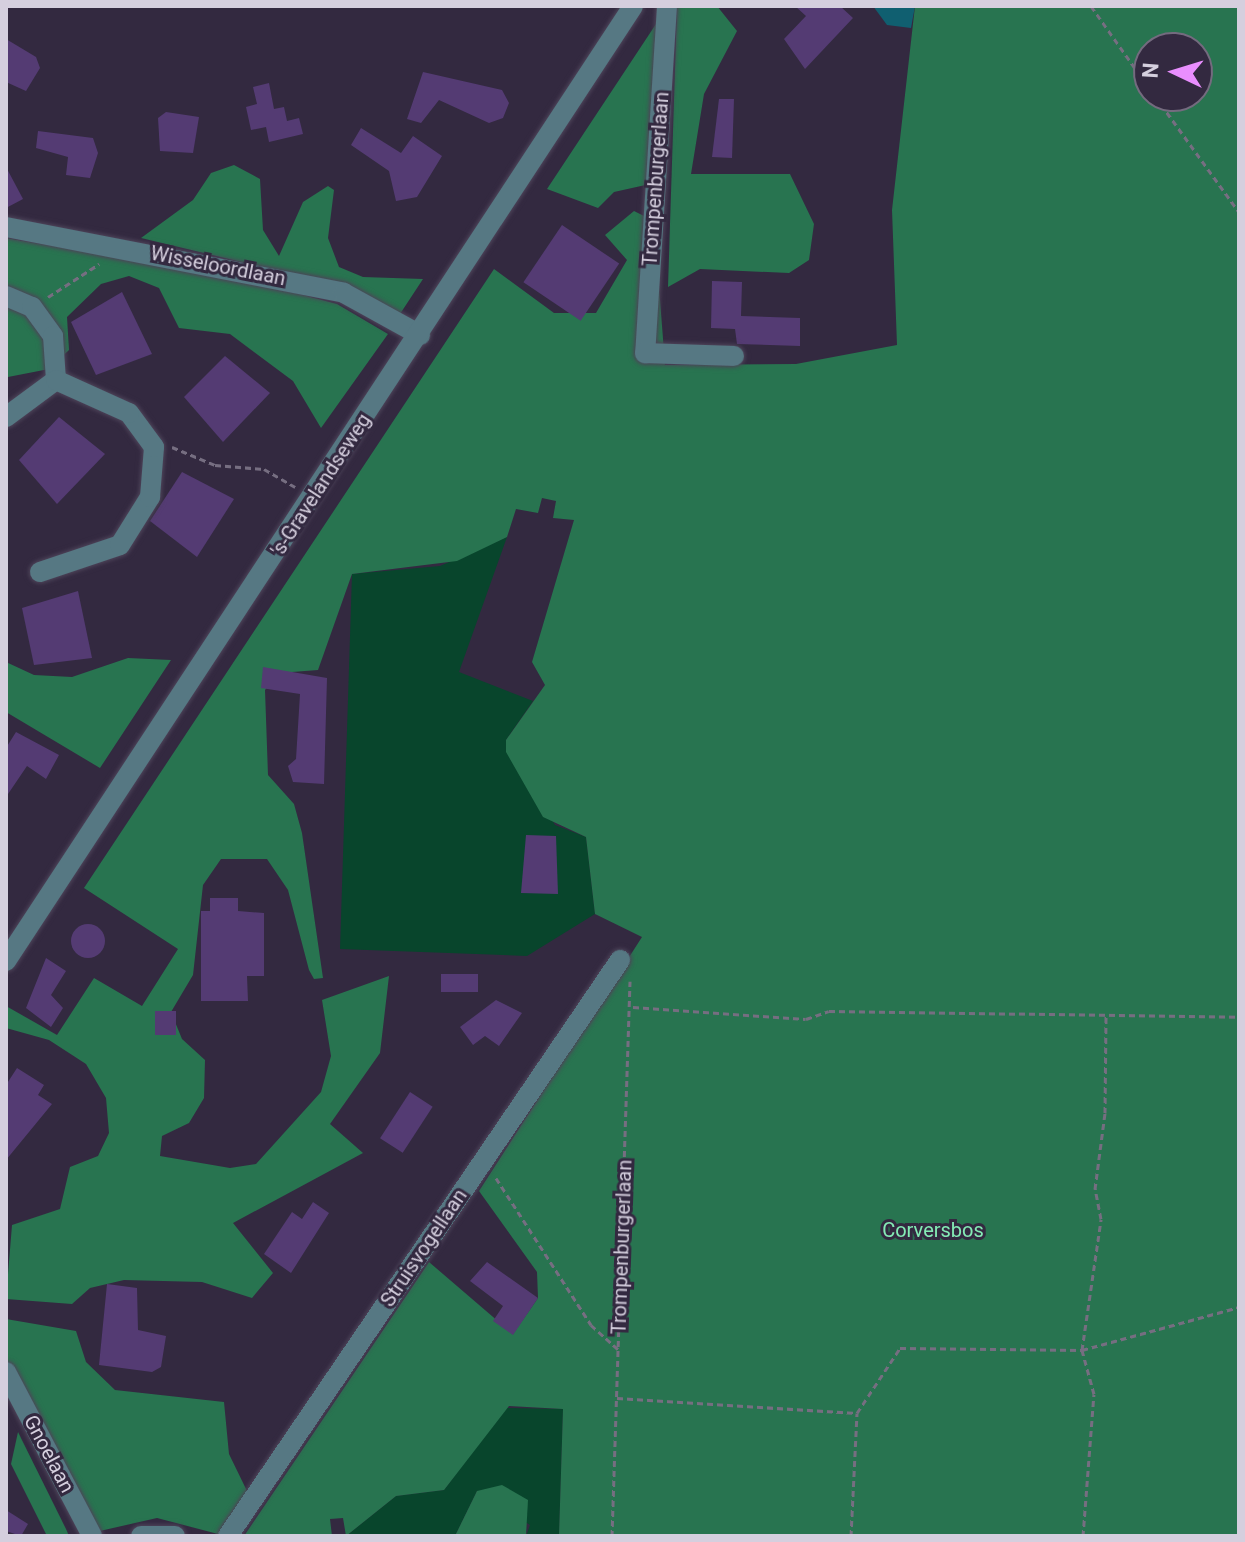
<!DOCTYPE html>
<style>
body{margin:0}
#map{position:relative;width:1245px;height:1542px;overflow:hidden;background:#332940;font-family:Roboto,sans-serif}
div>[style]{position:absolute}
.green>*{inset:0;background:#08452c}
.forest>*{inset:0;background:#287450}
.water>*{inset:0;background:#105f70}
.building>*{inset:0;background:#543b73;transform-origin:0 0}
.round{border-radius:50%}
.path>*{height:3px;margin-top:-1.5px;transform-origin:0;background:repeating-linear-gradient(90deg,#766e81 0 6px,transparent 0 10px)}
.roads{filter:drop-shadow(0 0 2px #4d4459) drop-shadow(0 0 2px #4d4459)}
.minor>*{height:20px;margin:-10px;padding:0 10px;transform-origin:10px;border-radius:10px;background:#567883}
span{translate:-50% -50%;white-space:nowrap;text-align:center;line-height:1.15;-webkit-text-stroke:6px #332940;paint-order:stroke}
.street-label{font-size:20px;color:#d5cfde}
.park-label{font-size:20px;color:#84ebb5}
.frame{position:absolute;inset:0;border:8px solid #d5cfde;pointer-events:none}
.north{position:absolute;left:1133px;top:32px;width:80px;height:80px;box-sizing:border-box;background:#332940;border:2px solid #746b7f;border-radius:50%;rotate:274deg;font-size:22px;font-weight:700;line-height:32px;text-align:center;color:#d5cfde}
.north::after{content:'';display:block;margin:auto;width:28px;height:36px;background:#e98efe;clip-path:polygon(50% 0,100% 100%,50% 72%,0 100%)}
</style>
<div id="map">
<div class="green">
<i style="clip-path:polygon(507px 537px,459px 672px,533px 701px,506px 740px,555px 825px,586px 837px,595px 914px,527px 956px,340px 949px,352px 574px,440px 566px)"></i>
<i style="clip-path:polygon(505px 1408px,563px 1409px,559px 1536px,526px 1536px,530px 1525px,477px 1491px,455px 1536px,346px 1536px,396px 1496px,444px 1490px)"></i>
</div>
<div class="forest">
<i style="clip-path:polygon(677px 6px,717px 6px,737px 31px,704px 94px,691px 174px,790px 174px,814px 224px,809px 260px,789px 273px,700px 269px,668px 287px)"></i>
<i style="clip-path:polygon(evenodd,915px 6px,1239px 6px,1239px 1536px,559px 1536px,563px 1409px,509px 1406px,444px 1490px,396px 1496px,346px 1536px,343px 1518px,330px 1519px,332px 1536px,244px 1536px,429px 1262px,513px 1334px,538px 1298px,537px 1272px,479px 1191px,642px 937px,595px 914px,586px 837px,543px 817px,506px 752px,506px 740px,545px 685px,532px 662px,574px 520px,553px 518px,556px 501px,542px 498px,538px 513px,516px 509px,507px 537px,457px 561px,352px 574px,318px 670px,279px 673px,265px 690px,268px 775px,294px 804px,302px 833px,323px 978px,314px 979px,309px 970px,288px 890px,267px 859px,221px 859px,203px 885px,193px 975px,171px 1012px,182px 1039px,205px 1060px,204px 1098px,189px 1123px,162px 1136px,160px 1156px,230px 1168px,256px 1164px,321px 1092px,331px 1056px,322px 1000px,389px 976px,380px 1053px,330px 1124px,363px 1153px,233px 1223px,273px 1273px,252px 1298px,202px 1282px,124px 1280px,90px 1288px,72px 1304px,6px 1299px,12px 1225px,60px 1209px,70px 1167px,98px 1156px,109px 1133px,106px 1098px,86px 1064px,49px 1040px,6px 1028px,6px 1006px,57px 1035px,94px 978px,142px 1006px,178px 949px,84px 888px,494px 269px,554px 313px,596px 313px,627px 260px,605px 235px,634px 211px,654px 221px,665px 365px,796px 364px,897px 345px,892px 210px,915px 6px,1149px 48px,1197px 48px,1197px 96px,1149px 96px,1149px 48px)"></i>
<i style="clip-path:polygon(656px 24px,650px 184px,614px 192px,598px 208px,547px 189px)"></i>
<i style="clip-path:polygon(234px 165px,260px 179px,263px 230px,279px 256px,303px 202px,328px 186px,334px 190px,328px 238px,339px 267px,363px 277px,423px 279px,400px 314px,342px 286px,141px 238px,193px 200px,211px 173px)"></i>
<i style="clip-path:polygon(6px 238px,239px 278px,337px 304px,388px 334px,321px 428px,293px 381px,230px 334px,179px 328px,159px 288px,129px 276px,101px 284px,67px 317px,69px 350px,49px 369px,8px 377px)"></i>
<i style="clip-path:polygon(128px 658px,171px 660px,100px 768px,6px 712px,6px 662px,34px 675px,72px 677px)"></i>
<i style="clip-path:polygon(6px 1319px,76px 1331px,86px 1362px,115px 1390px,224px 1402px,229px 1454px,247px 1491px,218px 1534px,157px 1518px,91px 1533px,6px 1363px)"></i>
<i style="clip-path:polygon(18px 1432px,66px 1529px,69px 1536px,47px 1536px,11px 1464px)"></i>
<i style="clip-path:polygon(502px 1485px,528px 1500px,526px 1536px,455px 1536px,477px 1491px)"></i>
</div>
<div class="water">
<i style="clip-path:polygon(873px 6px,915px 6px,911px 28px,887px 25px)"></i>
</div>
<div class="building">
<i style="clip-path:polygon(795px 6px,840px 6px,853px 18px,805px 69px,784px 39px,806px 16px)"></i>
<i style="clip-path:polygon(6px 39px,36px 57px,40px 68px,26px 91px,6px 82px)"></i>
<i style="clip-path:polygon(423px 72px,502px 90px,509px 103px,503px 118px,489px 123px,439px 100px,421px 123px,407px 119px)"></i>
<i style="clip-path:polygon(269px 83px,274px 109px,284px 107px,287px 121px,299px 118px,303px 134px,269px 142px,266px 127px,251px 130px,246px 107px,257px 104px,253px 87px)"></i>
<i style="clip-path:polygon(719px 99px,734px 99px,732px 158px,712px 157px)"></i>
<i style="clip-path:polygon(166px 112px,199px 117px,193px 153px,160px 151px,158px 118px)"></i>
<i style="clip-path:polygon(361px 128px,401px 153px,413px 136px,442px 156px,417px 197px,396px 201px,389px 171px,351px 145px)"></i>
<i style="clip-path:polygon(38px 131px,93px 138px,98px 153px,90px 178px,66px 175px,68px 157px,36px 148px)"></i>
<i style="clip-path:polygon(6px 167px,23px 199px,6px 208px)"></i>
<i style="left:562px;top:225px;width:69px;height:69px;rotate:34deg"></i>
<i style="clip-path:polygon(712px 281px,742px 282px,741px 316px,800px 318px,800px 346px,737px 344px,735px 329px,711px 328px)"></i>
<i style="clip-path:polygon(122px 292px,152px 354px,96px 375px,71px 322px)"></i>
<i style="clip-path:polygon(225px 356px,270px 393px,223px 442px,184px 397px)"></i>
<i style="clip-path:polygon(59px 417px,105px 454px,57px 504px,19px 460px)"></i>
<i style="clip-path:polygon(182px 472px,234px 499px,197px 557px,150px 521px)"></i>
<i style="clip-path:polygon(78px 591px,92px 658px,34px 665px,22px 608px)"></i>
<i style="clip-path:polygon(263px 667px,327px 678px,324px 784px,293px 782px,288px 766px,296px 759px,300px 694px,261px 688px)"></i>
<i style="clip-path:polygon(16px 732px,59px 755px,46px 779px,27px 766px,6px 797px,6px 748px)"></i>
<i style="clip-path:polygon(526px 835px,556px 836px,558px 894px,521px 893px)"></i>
<i style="clip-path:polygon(210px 898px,238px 898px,238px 911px,264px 913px,264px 976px,247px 976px,248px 1001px,201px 1001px,201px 911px,210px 911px)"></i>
<i class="round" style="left:71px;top:924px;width:34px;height:34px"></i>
<i style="clip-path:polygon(46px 958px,66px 971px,51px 995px,63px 1008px,51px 1027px,26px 1008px)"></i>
<i style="left:441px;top:974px;width:37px;height:18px"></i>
<i style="clip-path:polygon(496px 1000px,522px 1013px,499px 1046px,485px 1036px,473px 1045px,460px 1027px)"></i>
<i style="left:176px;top:1011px;width:24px;height:21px;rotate:90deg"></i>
<i style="clip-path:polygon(17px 1068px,44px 1085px,38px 1095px,52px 1104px,6px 1160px,6px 1085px)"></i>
<i style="left:410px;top:1092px;width:27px;height:55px;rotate:33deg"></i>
<i style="clip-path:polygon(313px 1202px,329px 1213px,291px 1273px,264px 1254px,292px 1212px,302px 1219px)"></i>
<i style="clip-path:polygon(487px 1262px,538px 1298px,513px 1335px,493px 1321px,503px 1306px,470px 1281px)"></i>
<i style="clip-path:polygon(107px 1284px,137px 1288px,138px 1330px,166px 1336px,161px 1367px,152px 1372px,99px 1365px)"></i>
<i style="clip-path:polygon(6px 1510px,28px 1524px,21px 1536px,6px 1531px)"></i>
</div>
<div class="path">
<i style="left:1091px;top:6px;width:100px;rotate:54.7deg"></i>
<i style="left:1155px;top:96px;width:143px;rotate:54.1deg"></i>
<i style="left:48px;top:297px;width:61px;rotate:-32.9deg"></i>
<i style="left:172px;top:447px;width:47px;rotate:22.7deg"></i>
<i style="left:215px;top:465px;width:49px;rotate:4.7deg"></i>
<i style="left:264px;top:469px;width:36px;rotate:30deg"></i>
<i style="left:633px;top:1007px;width:173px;rotate:4deg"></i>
<i style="left:806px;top:1019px;width:24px;rotate:-19deg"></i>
<i style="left:829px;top:1011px;width:410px;rotate:0.8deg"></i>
<i style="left:496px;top:1178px;width:175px;rotate:57.1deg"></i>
<i style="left:591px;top:1325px;width:38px;rotate:42deg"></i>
<i style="left:617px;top:1398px;width:240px;rotate:3.6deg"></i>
<i style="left:612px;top:1536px;width:555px;rotate:-88.14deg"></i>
<i style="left:851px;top:1536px;width:123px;rotate:-87.2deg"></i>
<i style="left:857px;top:1413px;width:78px;rotate:-56.5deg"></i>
<i style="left:900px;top:1348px;width:182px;rotate:0.6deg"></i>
<i style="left:1082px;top:1350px;width:163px;rotate:-15.3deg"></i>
<i style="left:1083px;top:1536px;width:142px;rotate:-85.6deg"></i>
<i style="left:1094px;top:1394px;width:46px;rotate:-105.3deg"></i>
<i style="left:1082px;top:1350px;width:132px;rotate:-81.7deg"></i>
<i style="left:1101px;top:1219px;width:31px;rotate:-101deg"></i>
<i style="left:1095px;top:1189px;width:77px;rotate:-82.5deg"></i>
<i style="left:1105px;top:1113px;width:98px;rotate:-89.4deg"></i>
</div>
<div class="roads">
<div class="minor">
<i style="left:667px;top:6px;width:348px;rotate:93.6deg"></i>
<i style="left:645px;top:353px;width:89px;rotate:1.9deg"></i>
<i style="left:6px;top:227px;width:344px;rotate:11deg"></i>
<i style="left:344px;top:293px;width:87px;rotate:28.9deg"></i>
<i style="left:6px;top:296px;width:28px;rotate:23deg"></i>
<i style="left:32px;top:307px;width:36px;rotate:54deg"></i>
<i style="left:53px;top:336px;width:44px;rotate:86.1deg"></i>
<i style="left:56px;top:380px;width:62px;rotate:143.5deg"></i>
<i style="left:40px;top:572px;width:84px;rotate:-18.6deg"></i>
<i style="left:120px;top:545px;width:57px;rotate:-58deg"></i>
<i style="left:150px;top:497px;width:50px;rotate:-85.4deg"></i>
<i style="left:154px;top:447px;width:42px;rotate:-126.3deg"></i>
<i style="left:129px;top:413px;width:80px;rotate:-155.7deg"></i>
<i style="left:6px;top:961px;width:1142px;rotate:-56.71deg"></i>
<i style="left:6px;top:1372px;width:185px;rotate:62.3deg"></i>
<i style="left:141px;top:1536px;width:34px"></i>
<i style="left:228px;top:1536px;width:697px;rotate:-55.76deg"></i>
</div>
</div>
<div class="street-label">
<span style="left:656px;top:179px;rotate:-86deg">Trompenburgerlaan</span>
<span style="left:218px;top:266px;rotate:11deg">Wisseloordlaan</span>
<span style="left:321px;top:485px;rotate:-57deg">'s-Gravelandseweg</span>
<span style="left:622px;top:1247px;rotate:-88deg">Trompenburgerlaan</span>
<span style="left:424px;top:1248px;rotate:-56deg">Struisvogellaan</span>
<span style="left:49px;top:1454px;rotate:62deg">Gnoelaan</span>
</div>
<div class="park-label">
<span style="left:933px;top:1230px">Corversbos</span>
</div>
<div class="frame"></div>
<div class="north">N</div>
</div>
